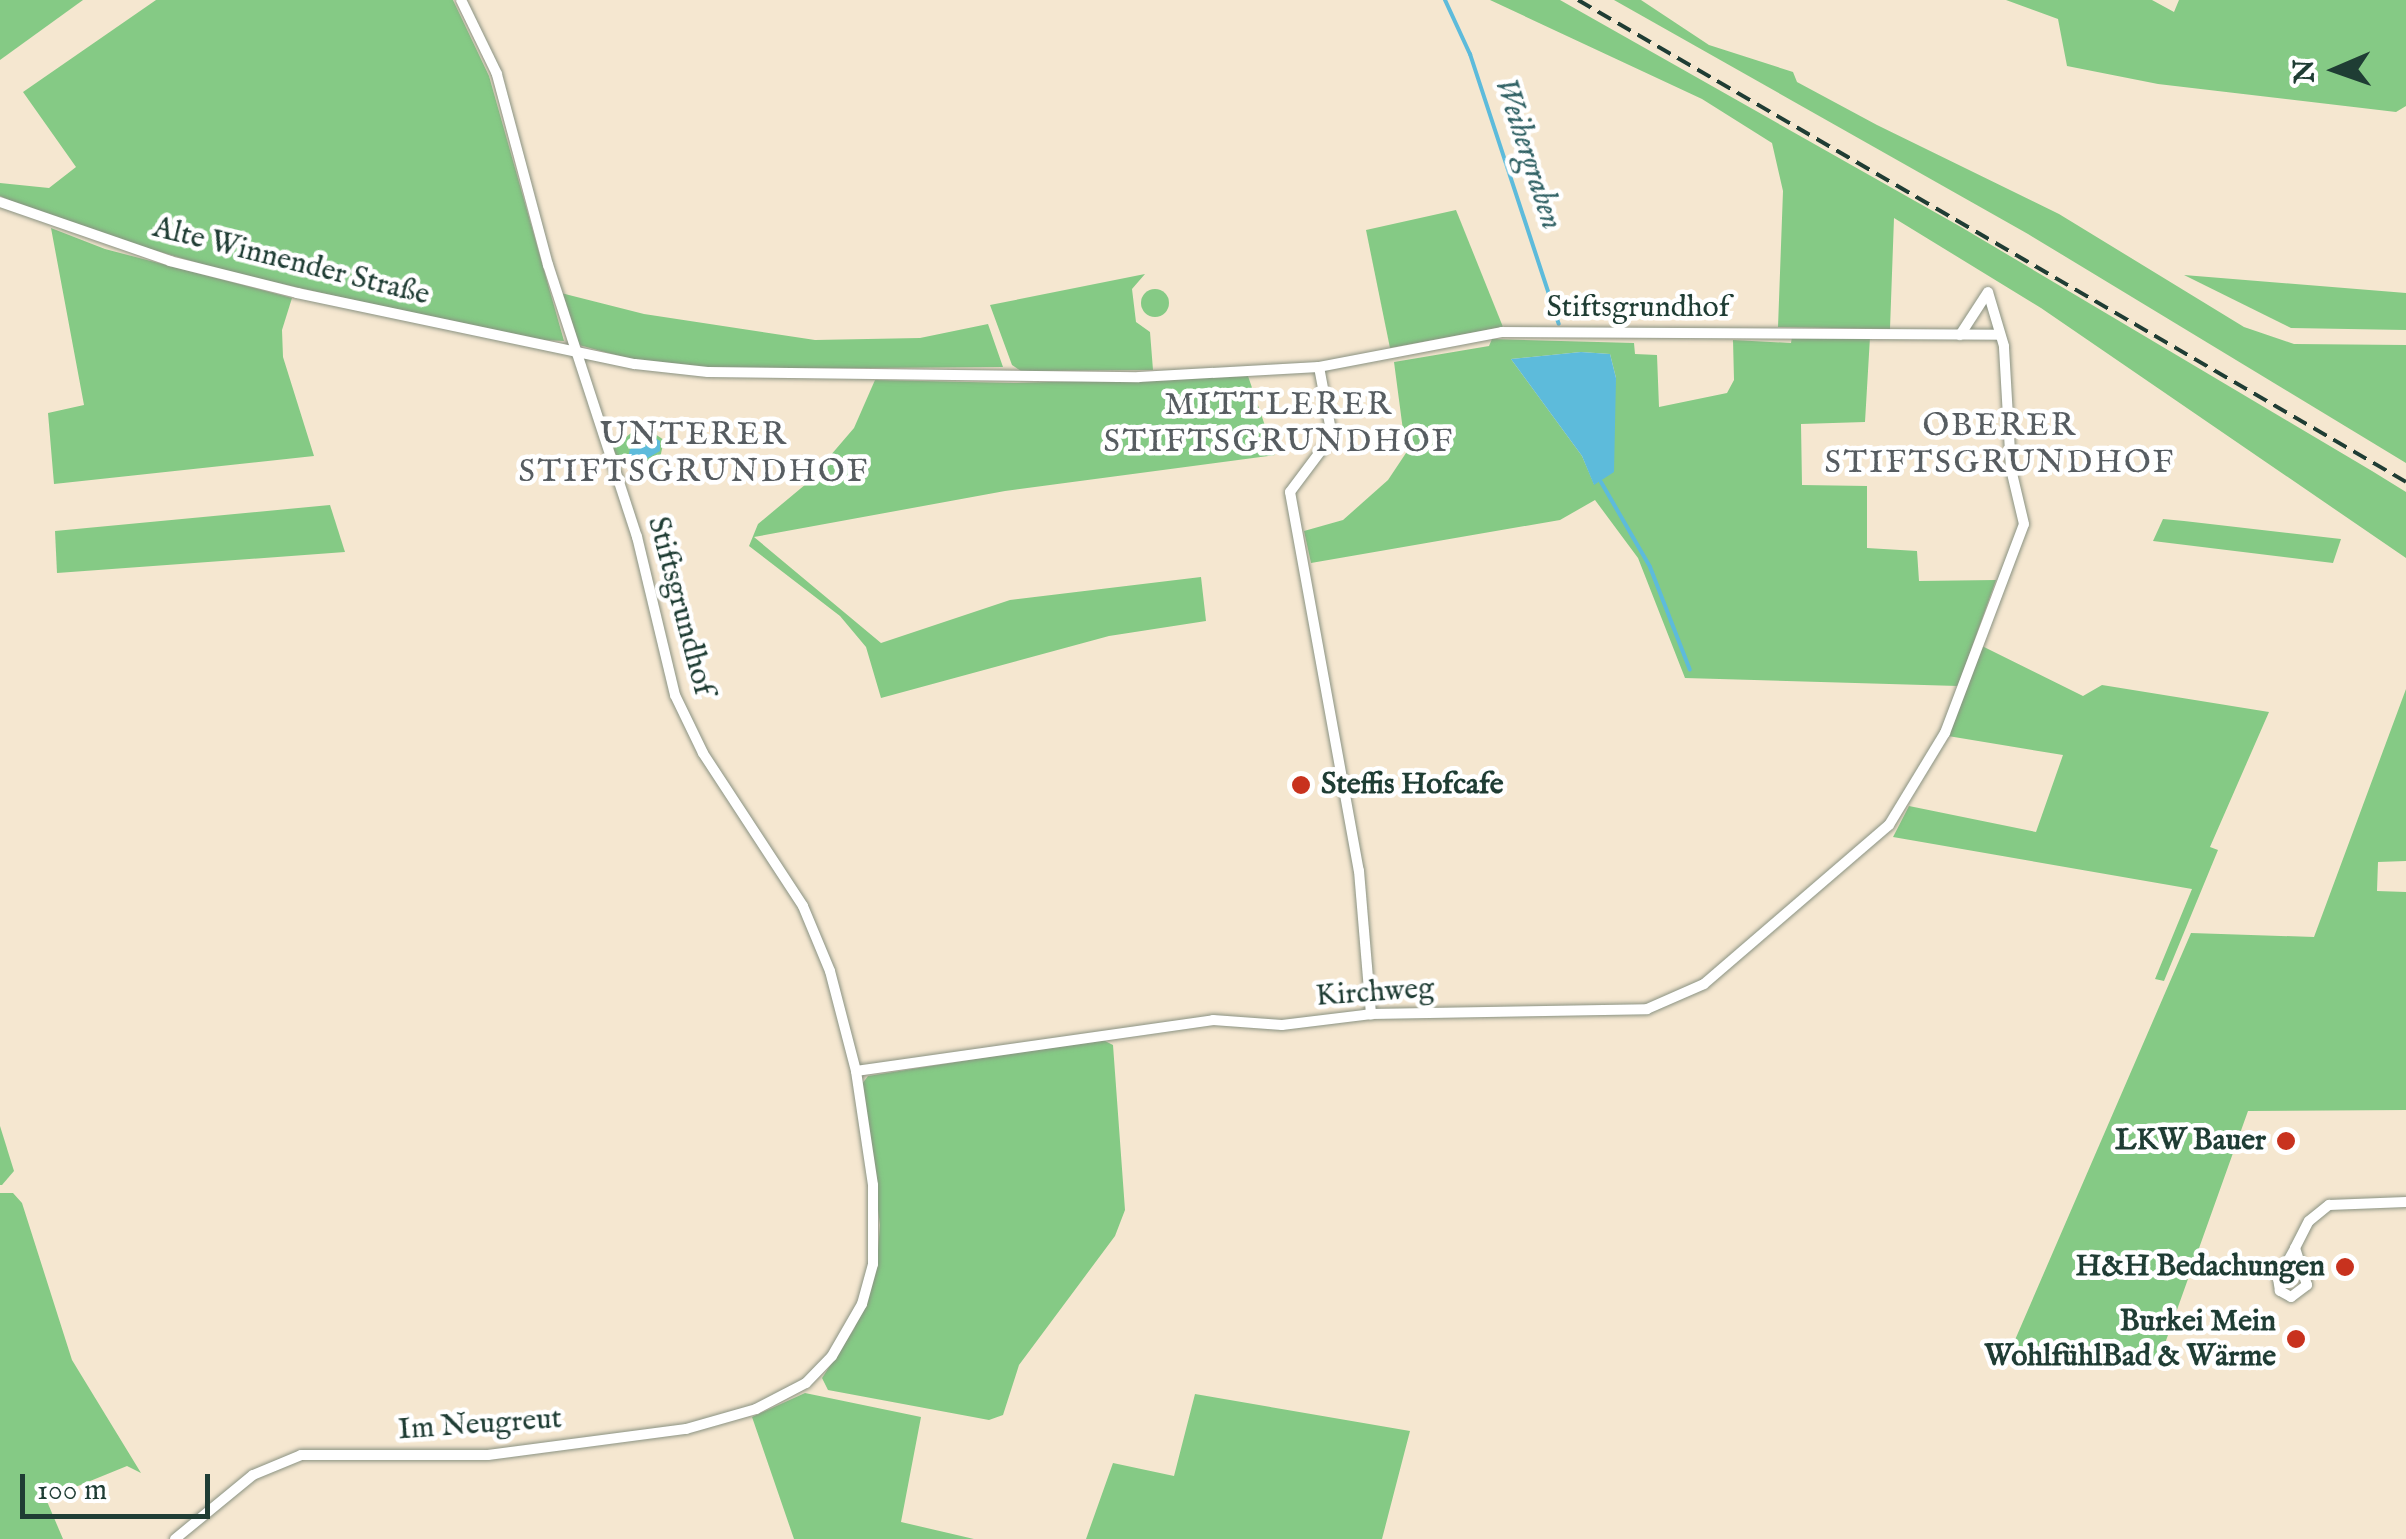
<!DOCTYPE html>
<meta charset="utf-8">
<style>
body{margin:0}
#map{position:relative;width:2406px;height:1539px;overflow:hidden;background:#f5e7d0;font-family:"IM FELL English",serif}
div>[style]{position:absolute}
.green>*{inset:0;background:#85ca85}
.round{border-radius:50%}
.water>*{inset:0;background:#5dbbdb}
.stream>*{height:4px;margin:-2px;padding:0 2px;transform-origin:2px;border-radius:2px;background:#5dbbdb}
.roads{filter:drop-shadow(0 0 2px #8a9282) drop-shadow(0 0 2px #8a9282)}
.minor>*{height:10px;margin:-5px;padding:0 5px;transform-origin:5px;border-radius:5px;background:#fff}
.rail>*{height:4px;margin-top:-2px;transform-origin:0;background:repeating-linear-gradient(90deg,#1f3d34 0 15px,transparent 0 23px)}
.dots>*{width:28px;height:28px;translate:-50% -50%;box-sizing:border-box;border:5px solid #fff;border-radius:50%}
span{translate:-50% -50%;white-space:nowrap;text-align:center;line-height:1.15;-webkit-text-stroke:9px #fff;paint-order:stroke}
.street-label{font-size:30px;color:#1f3d34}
.poi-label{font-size:30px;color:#1f3d34;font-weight:700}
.left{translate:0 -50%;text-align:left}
.right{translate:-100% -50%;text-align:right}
.water-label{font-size:32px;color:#326366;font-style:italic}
.neighbourhood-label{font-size:32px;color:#575d61;letter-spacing:2.5px}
.north{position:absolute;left:2286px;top:20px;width:100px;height:100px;-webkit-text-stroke:8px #fff;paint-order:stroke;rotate:268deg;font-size:28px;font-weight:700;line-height:40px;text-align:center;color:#1f3d34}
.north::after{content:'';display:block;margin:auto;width:35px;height:45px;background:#1f3d34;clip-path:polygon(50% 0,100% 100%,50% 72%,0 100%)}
.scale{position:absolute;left:20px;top:1474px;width:190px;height:45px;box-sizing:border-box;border:5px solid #1f3d34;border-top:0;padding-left:12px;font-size:30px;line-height:35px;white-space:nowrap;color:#1f3d34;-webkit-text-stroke:8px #fff;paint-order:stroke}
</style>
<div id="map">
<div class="green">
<i style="clip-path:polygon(0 0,83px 0,0 60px)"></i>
<i style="clip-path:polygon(156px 0,453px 0,489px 76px,564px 341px,524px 339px,226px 271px,61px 223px,0 196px,0 183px,49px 188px,76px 167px,23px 92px)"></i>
<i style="clip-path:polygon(1490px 0,1560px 0,1961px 227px,2372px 471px,2406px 492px,2406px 558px,2041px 308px,1894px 218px,1890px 329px,1778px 327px,1783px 191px,1772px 143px,1702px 99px)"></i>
<i style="clip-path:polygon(1614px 0,1641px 0,1709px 45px,1793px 72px,1797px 82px,1877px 125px,2059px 214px,2244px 327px,2294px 344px,2406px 345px,2406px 463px,2028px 234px)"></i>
<i style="clip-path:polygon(2006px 0,2152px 0,2174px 12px,2179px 0,2406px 0,2406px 106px,2396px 112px,2158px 84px,2067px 66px,2058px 19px)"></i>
<i style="clip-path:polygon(1456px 210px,1503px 327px,1390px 348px,1366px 230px)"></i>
<i style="clip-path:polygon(51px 228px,105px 249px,292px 298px,282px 330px,283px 357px,314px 456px,54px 484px,48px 413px,84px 405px)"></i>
<i style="clip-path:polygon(1145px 274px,1132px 289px,1136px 322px,1150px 332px,1153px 370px,1021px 371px,1012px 365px,990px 305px)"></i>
<i style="clip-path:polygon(2184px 275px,2406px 293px,2406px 330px,2291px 328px)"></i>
<i class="round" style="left:1141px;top:289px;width:28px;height:28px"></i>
<i style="clip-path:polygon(561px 293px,644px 314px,815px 340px,920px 338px,988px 324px,1003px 367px,721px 369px,638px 361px,579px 345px)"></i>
<i style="clip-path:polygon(evenodd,1792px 337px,1870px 337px,1865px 422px,1801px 424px,1802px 485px,1867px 486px,1867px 548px,1917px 551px,1919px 581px,1996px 580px,1958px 686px,1685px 678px,1638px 558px,1595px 500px,1560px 520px,1311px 563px,1304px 531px,1343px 520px,1388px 480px,1406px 453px,1394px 362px,1489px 346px,1492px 339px,1634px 343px,1635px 354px,1657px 355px,1659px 407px,1727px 393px,1734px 380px,1733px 340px,1791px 343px,1792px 337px,1581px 352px,1610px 354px,1616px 378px,1594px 484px,1582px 456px,1511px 359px,1581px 352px)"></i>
<i style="clip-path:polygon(1248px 376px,1275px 455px,1005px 491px,754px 537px,881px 643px,1010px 600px,1201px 577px,1206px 621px,1109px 636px,881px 698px,866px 647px,840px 616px,749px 546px,758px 524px,806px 484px,854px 428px,875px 380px,1014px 383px)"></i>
<i style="clip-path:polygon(652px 432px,664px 440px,660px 458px,634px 468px,618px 459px,613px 448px,631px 433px)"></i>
<i style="clip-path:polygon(330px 505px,345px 552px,57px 573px,55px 531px)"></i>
<i style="clip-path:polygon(2163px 519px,2184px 521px,2341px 539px,2333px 563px,2153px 541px)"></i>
<i style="clip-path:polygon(1982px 646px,2083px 696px,2102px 685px,2269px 712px,2210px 847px,2218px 850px,2164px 981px,2155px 979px,2192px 889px,1893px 837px,1909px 806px,2036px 832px,2063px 755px,1948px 736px)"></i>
<i style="clip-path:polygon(2406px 689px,2406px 861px,2378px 862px,2377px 891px,2406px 892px,2406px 1110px,2248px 1111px,2158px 1363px,2008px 1356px,2191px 933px,2314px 937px)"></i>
<i style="clip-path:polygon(1101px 1039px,1113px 1045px,1125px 1210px,1115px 1236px,1019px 1365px,1003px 1415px,989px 1420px,828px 1390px,822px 1378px,854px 1329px,877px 1262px,880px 1225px,862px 1084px,868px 1076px)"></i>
<i style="clip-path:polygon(0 1126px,14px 1171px,2px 1185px,0 1185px)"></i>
<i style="clip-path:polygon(0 1193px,13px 1193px,22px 1203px,72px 1360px,141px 1473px,127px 1466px,46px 1499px,63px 1539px,0 1539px)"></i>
<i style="clip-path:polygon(805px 1393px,921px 1417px,901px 1522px,974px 1539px,794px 1539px,752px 1417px)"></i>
<i style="clip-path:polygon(1195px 1394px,1410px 1431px,1382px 1539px,1086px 1539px,1113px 1463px,1174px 1476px)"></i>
</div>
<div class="water">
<i style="clip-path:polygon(1581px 352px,1610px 354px,1616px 378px,1614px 472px,1594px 485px,1582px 456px,1511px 359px)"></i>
<i style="clip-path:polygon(650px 435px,660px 441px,660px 451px,641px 462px,628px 458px,630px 449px,651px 444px)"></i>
</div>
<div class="stream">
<i style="left:1445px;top:0;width:60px;rotate:65.2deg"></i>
<i style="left:1470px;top:54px;width:284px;rotate:71.8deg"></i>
<i style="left:1601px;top:482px;width:98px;rotate:60deg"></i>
<i style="left:1650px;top:567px;width:110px;rotate:68.8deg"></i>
</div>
<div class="roads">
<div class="minor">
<i style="left:0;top:202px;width:180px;rotate:19.1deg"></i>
<i style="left:170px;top:261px;width:131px;rotate:14.1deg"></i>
<i style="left:297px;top:293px;width:345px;rotate:11.9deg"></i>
<i style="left:635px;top:364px;width:73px;rotate:6.3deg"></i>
<i style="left:708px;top:372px;width:431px;rotate:0.7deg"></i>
<i style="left:1139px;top:377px;width:180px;rotate:-3.2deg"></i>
<i style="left:1319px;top:367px;width:186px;rotate:-10.8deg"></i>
<i style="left:1502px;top:332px;width:498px;rotate:0.3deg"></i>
<i style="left:1960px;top:335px;width:51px;rotate:-56.9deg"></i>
<i style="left:1319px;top:367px;width:70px;rotate:79.3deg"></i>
<i style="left:1332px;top:436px;width:70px;rotate:126.9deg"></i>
<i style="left:1290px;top:492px;width:385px;rotate:79.7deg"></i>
<i style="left:1359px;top:871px;width:144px;rotate:85.2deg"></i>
<i style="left:856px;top:1071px;width:361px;rotate:-8.1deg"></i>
<i style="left:1213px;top:1020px;width:69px;rotate:4.1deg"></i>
<i style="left:1282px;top:1025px;width:90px;rotate:-7deg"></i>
<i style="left:1371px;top:1014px;width:276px;rotate:-1deg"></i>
<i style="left:1647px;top:1009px;width:62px;rotate:-23.7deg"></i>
<i style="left:1704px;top:984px;width:244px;rotate:-40.7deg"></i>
<i style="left:1889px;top:825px;width:108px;rotate:-58.7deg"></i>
<i style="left:1945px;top:733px;width:223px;rotate:-69.3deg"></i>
<i style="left:2024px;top:524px;width:57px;rotate:-103.3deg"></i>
<i style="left:2011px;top:469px;width:123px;rotate:-93.3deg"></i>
<i style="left:2004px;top:346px;width:56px;rotate:-106.5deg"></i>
<i style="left:2295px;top:1248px;width:30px;rotate:-63deg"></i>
<i style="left:2309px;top:1221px;width:26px;rotate:-39deg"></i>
<i style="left:2329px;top:1205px;width:77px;rotate:-2.2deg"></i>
<i style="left:2295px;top:1248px;width:39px;rotate:72deg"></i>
<i style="left:2307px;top:1285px;width:20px;rotate:143deg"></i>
<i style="left:2291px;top:1297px;width:13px;rotate:-151deg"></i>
<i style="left:2280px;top:1291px;width:12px;rotate:-99deg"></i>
<i style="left:2278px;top:1279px;width:35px;rotate:-61deg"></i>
<i style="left:175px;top:1539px;width:101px;rotate:-39.4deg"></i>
<i style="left:253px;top:1475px;width:52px;rotate:-22.6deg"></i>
<i style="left:301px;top:1455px;width:187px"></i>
<i style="left:488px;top:1455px;width:200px;rotate:-7.5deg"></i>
<i style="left:686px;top:1429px;width:73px;rotate:-15.9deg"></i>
<i style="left:756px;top:1409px;width:56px;rotate:-27.5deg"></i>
<i style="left:806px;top:1383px;width:37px;rotate:-46deg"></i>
<i style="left:832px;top:1356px;width:60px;rotate:-60deg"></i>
<i style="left:862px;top:1304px;width:41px;rotate:-74.6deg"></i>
<i style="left:873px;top:1264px;width:79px;rotate:-90deg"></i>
<i style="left:873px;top:1185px;width:115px;rotate:-98.5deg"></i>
<i style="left:856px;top:1071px;width:103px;rotate:-104.6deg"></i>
<i style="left:830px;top:971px;width:70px;rotate:-112.6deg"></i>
<i style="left:803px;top:906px;width:183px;rotate:-123.2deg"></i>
<i style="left:703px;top:753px;width:64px;rotate:-115.8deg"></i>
<i style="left:675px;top:695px;width:163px;rotate:-103.5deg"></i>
<i style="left:637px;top:537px;width:286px;rotate:-108.1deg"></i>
<i style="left:548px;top:265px;width:198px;rotate:-105deg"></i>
<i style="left:497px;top:74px;width:82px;rotate:-115.9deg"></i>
</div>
</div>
<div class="rail">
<i style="left:1578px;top:0;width:958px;rotate:30.2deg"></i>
</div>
<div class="dots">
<i style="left:1301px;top:785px;background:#c8321e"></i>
<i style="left:2286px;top:1141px;background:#c8321e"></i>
<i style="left:2345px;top:1267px;background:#c8321e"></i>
<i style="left:2296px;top:1339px;background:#c8321e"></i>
</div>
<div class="street-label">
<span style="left:291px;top:262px;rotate:14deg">Alte Winnender Straße</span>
<span style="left:1638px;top:308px">Stiftsgrundhof</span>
<span style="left:680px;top:606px;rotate:75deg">Stiftsgrundhof</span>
<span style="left:1375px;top:993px;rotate:-4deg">Kirchweg</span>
<span style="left:480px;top:1425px;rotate:-4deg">Im Neugreut</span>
</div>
<div class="poi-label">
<span class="left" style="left:1321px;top:785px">Steffis Hofcafe</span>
<span class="right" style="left:2266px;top:1141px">LKW Bauer</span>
<span class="right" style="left:2325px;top:1267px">H&amp;H Bedachungen</span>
<span class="right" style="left:2276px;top:1339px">Burkei Mein<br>WohlfühlBad &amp; Wärme</span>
</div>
<div class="water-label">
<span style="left:1527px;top:154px;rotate:72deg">Weihergraben</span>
</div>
<div class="neighbourhood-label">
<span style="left:1279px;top:425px">MITTLERER<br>STIFTSGRUNDHOF</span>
<span style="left:2000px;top:446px">OBERER<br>STIFTSGRUNDHOF</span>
<span style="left:694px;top:455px">UNTERER<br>STIFTSGRUNDHOF</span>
</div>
<div class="north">N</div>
<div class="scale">100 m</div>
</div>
